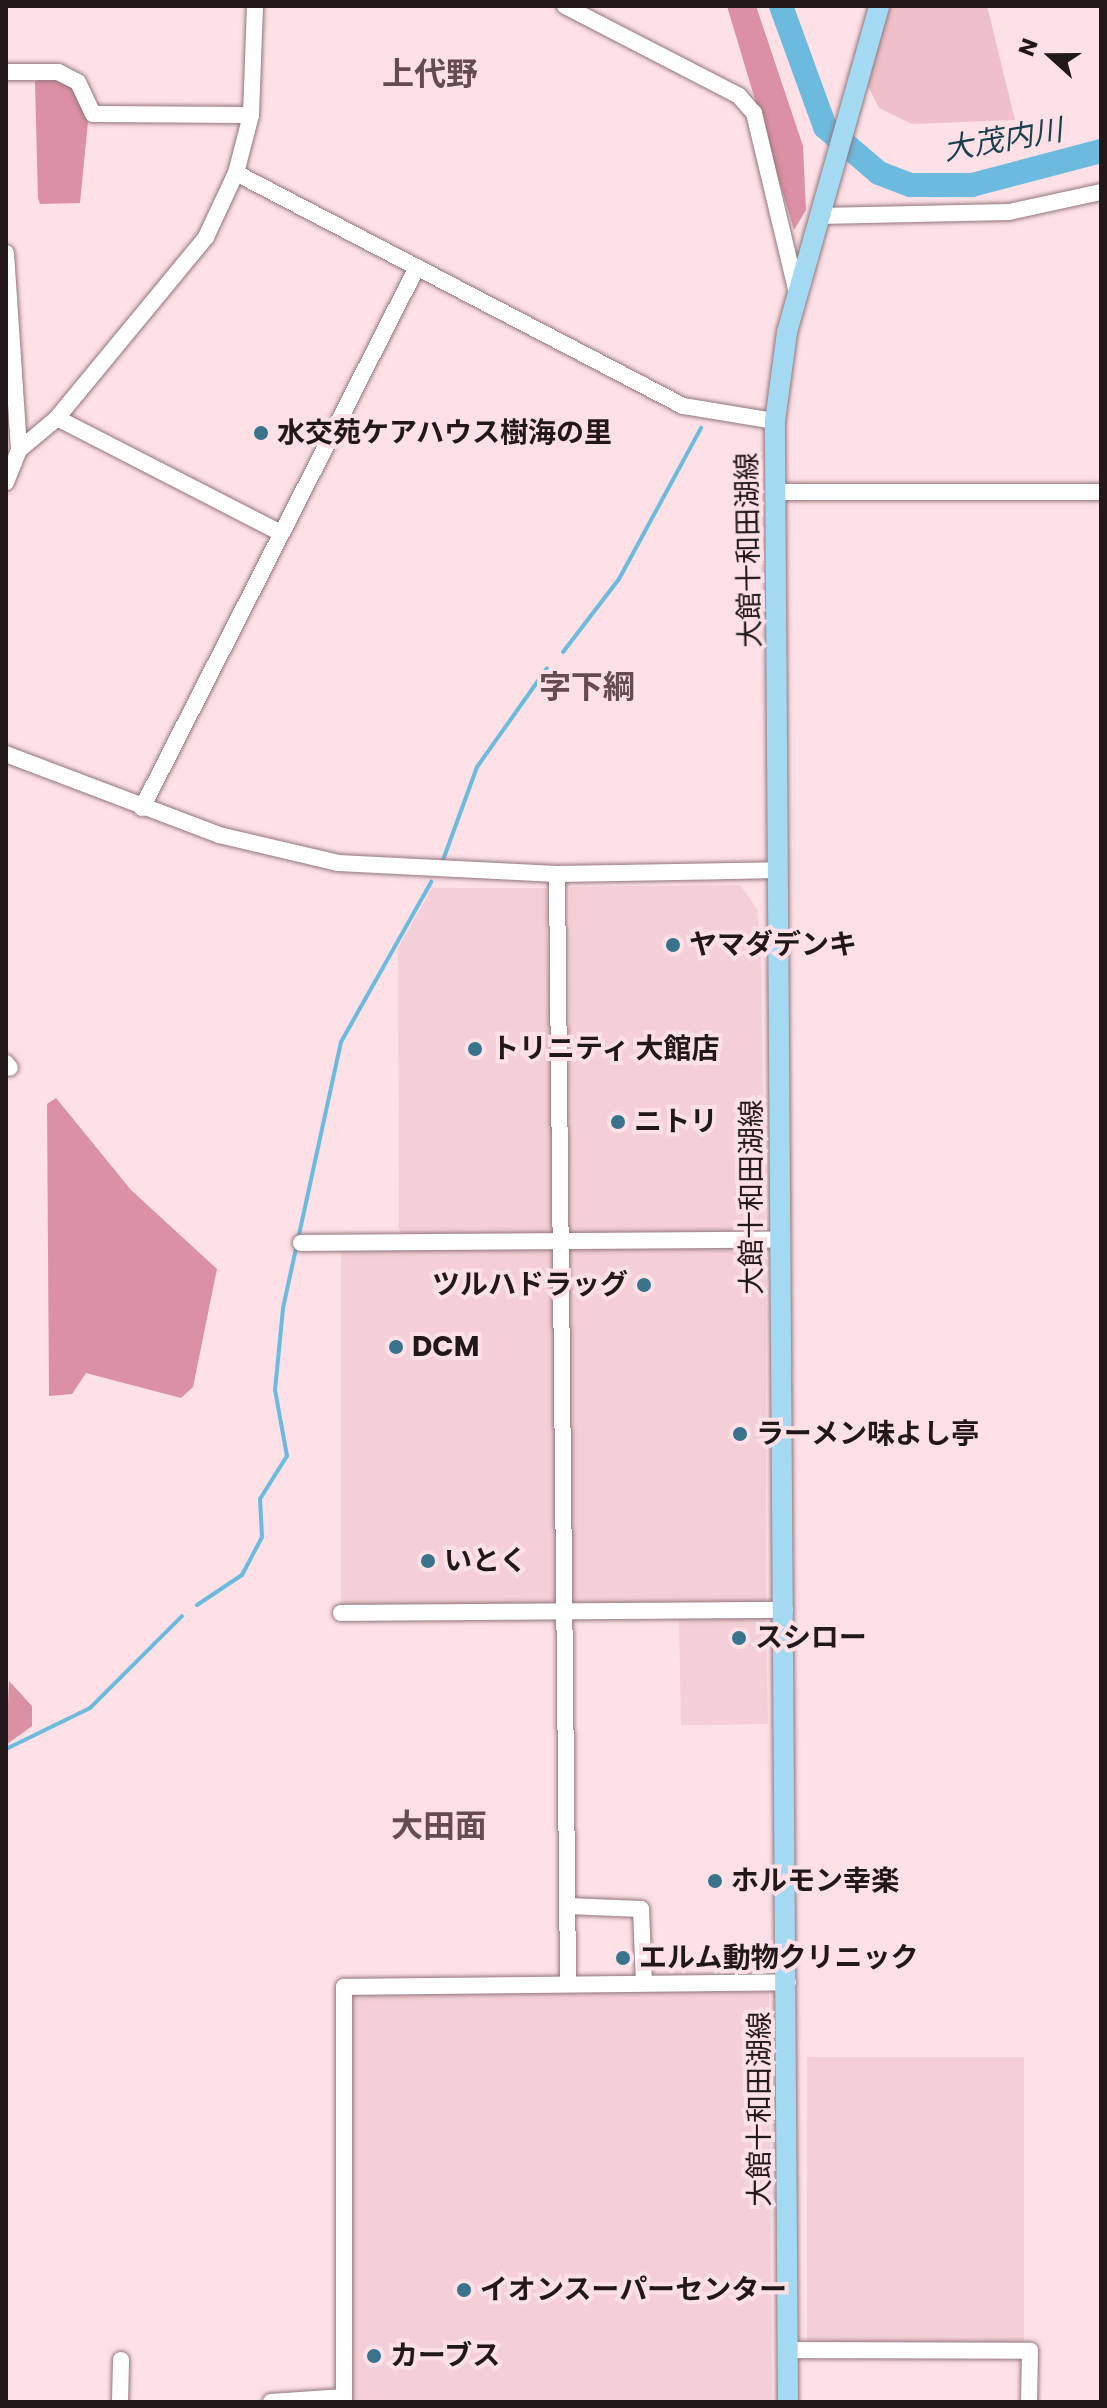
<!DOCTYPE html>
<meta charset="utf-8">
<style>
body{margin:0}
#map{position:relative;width:1107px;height:2408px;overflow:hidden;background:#fee0e7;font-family:Poppins,"Noto Sans JP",sans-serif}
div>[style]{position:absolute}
.built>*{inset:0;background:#f5cfd7;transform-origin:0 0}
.green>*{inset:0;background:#f0c0ca}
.forest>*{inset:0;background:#db90a3}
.stream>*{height:4px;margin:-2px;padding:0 2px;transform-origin:2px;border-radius:2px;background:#6cbbde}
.river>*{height:24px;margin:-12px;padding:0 12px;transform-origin:12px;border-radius:12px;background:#6cbbde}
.roads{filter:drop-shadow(0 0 2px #91767c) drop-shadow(0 0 2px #91767c)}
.minor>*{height:16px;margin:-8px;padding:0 8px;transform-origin:8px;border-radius:8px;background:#fff}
.major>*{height:20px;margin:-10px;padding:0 10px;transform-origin:10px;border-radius:10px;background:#a3daf2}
.dots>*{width:22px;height:22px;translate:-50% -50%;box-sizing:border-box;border:4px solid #fee0e7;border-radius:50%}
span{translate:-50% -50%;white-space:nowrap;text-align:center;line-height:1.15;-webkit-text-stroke:8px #fee0e7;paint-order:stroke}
.poi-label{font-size:28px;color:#22181a;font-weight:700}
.left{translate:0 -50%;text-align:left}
.right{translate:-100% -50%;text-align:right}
.street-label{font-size:28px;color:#22181a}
.water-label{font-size:30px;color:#1a3e4d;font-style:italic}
.quarter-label{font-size:32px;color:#654c52;font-weight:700}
.frame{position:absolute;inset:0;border:8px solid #22181a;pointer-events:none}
.north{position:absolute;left:1011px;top:16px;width:80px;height:80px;-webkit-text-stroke:6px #fee0e7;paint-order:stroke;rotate:291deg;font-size:22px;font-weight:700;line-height:32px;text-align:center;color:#22181a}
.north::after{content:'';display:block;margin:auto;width:28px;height:36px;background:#22181a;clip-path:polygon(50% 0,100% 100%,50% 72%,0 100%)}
</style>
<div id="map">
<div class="built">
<i style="clip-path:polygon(740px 885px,757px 909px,761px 946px,765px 1233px,568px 1234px,570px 887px)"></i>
<i style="clip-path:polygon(432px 888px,546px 888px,557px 1235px,402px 1234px,399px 1228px,398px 948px)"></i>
<i style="left:766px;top:1244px;width:359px;height:199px;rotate:90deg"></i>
<i style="left:557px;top:1245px;width:360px;height:216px;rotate:90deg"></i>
<i style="left:766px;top:1615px;width:109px;height:87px;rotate:89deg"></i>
<i style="clip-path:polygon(358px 1990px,769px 1992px,772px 2402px,349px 2402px,348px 2001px)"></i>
<i style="left:1024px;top:2057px;width:289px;height:217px;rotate:90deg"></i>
</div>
<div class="green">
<i style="clip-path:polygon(888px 6px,987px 6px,1015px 120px,912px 124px,879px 108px,868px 86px)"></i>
</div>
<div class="forest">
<i style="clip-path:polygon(727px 6px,756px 6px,803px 146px,806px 210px,794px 230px)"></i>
<i style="clip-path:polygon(43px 76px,71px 86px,88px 122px,80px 203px,40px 204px,38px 198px,35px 82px)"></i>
<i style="clip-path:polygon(56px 1098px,131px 1190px,217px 1269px,193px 1387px,181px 1398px,86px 1373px,72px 1394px,49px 1396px,47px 1104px)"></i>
<i style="clip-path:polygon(9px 1681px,32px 1706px,32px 1726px,6px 1745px)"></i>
</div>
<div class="stream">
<i style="left:563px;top:652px;width:92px;rotate:-52.5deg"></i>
<i style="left:619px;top:579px;width:172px;rotate:-61.5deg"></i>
<i style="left:443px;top:860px;width:99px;rotate:-69.9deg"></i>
<i style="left:477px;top:767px;width:121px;rotate:-54.7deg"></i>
<i style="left:197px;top:1605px;width:54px;rotate:-33.7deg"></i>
<i style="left:242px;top:1575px;width:43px;rotate:-62.2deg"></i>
<i style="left:262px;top:1537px;width:38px;rotate:-93deg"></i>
<i style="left:260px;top:1499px;width:51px;rotate:-57.9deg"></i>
<i style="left:287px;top:1456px;width:67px;rotate:-100.3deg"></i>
<i style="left:275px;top:1390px;width:82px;rotate:-84.4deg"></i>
<i style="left:283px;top:1308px;width:272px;rotate:-77.7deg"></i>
<i style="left:341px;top:1042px;width:184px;rotate:-60.6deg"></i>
<i style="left:6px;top:1749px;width:93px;rotate:-26deg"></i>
<i style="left:90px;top:1708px;width:130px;rotate:-45deg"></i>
</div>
<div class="river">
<i style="left:781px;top:6px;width:129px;rotate:70deg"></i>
<i style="left:825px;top:127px;width:71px;rotate:40.4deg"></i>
<i style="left:879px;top:173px;width:34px;rotate:21deg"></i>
<i style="left:911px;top:185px;width:61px"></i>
<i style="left:972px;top:185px;width:133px;rotate:-14.8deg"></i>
</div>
<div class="roads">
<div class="minor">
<i style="left:565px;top:6px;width:196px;rotate:27.3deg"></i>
<i style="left:739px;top:96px;width:23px;rotate:49deg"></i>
<i style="left:754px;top:113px;width:185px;rotate:76.6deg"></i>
<i style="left:6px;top:72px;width:52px"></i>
<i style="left:58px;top:72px;width:22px;rotate:27deg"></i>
<i style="left:78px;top:82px;width:35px;rotate:65deg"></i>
<i style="left:93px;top:114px;width:158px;rotate:0.4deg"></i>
<i style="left:236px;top:173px;width:504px;rotate:27.53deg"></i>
<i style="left:683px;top:406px;width:93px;rotate:9.3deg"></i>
<i style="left:819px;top:216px;width:190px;rotate:-1.2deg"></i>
<i style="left:1009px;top:212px;width:94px;rotate:-12.3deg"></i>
<i style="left:6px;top:253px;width:197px;rotate:86.2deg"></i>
<i style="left:19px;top:450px;width:35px;rotate:112deg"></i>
<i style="left:57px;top:418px;width:252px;rotate:27.2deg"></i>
<i style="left:19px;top:450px;width:50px;rotate:-40.1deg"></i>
<i style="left:57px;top:418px;width:234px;rotate:-50.5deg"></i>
<i style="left:206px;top:237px;width:71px;rotate:-64.9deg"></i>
<i style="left:236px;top:173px;width:60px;rotate:-75.5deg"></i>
<i style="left:251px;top:115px;width:109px;rotate:-87.9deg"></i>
<i style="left:776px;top:492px;width:325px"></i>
<i style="left:6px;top:754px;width:228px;rotate:20.8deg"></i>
<i style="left:219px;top:835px;width:122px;rotate:13.2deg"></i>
<i style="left:338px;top:863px;width:219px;rotate:2.9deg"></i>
<i style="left:557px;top:874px;width:222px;rotate:-1deg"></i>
<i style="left:142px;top:808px;width:607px;rotate:-63.05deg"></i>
<i style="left:557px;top:874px;width:1110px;rotate:89.43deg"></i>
<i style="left:6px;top:1063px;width:6px;rotate:51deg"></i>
<i style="left:301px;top:1243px;width:478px;rotate:-0.4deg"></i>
<i style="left:341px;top:1613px;width:444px;rotate:-0.4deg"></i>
<i style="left:567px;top:1906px;width:74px;rotate:2.3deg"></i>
<i style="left:641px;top:1909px;width:74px;rotate:87.7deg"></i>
<i style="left:788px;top:2350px;width:242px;rotate:0.2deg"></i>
<i style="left:1030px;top:2351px;width:51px;rotate:91.1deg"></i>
<i style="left:120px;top:2402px;width:42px;rotate:-88.6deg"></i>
<i style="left:271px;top:2402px;width:73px;rotate:-3.9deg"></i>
<i style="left:344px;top:2402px;width:415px;rotate:-90deg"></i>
<i style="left:344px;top:1987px;width:444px;rotate:-0.6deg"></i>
</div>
<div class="major">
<i style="left:788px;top:2402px;width:1981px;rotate:-90.38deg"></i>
<i style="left:775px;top:421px;width:90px;rotate:-82.3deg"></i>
<i style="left:787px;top:332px;width:339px;rotate:-74.2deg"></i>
</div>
</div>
<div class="dots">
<i style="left:261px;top:433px;background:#39738c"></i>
<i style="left:673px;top:945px;background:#39738c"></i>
<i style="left:475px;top:1049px;background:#39738c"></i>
<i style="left:618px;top:1122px;background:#39738c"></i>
<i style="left:644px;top:1285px;background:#39738c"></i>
<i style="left:396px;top:1347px;background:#39738c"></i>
<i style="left:740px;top:1434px;background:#39738c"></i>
<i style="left:428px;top:1561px;background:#39738c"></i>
<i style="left:739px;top:1638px;background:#39738c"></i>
<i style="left:715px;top:1881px;background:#39738c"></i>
<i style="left:623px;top:1958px;background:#39738c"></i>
<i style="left:464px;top:2290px;background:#39738c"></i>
<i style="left:374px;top:2356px;background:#39738c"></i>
</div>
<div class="poi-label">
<span class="left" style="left:277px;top:433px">水交苑ケアハウス樹海の里</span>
<span class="left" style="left:689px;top:945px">ヤマダデンキ</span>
<span class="left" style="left:491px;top:1049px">トリニティ 大館店</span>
<span class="left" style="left:634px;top:1122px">ニトリ</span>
<span class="right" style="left:628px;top:1285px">ツルハドラッグ</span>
<span class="left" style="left:412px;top:1347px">DCM</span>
<span class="left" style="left:756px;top:1434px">ラーメン味よし亭</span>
<span class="left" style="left:444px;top:1561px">いとく</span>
<span class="left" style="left:755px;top:1638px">スシロー</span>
<span class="left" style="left:731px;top:1881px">ホルモン幸楽</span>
<span class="left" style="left:639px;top:1958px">エルム動物クリニック</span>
<span class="left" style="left:480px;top:2290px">イオンスーパーセンター</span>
<span class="left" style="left:390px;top:2356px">カーブス</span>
</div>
<div class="street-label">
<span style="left:749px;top:550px;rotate:-91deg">大館十和田湖線</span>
<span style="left:752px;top:1197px;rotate:-90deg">大館十和田湖線</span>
<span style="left:760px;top:2109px;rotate:-90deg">大館十和田湖線</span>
</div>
<div class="water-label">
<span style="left:1003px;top:140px;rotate:-10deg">大茂内川</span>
</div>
<div class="quarter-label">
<span style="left:430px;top:74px">上代野</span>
<span style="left:587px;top:687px">字下綱</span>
<span style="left:439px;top:1826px">大田面</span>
</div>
<div class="frame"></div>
<div class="north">N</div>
</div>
